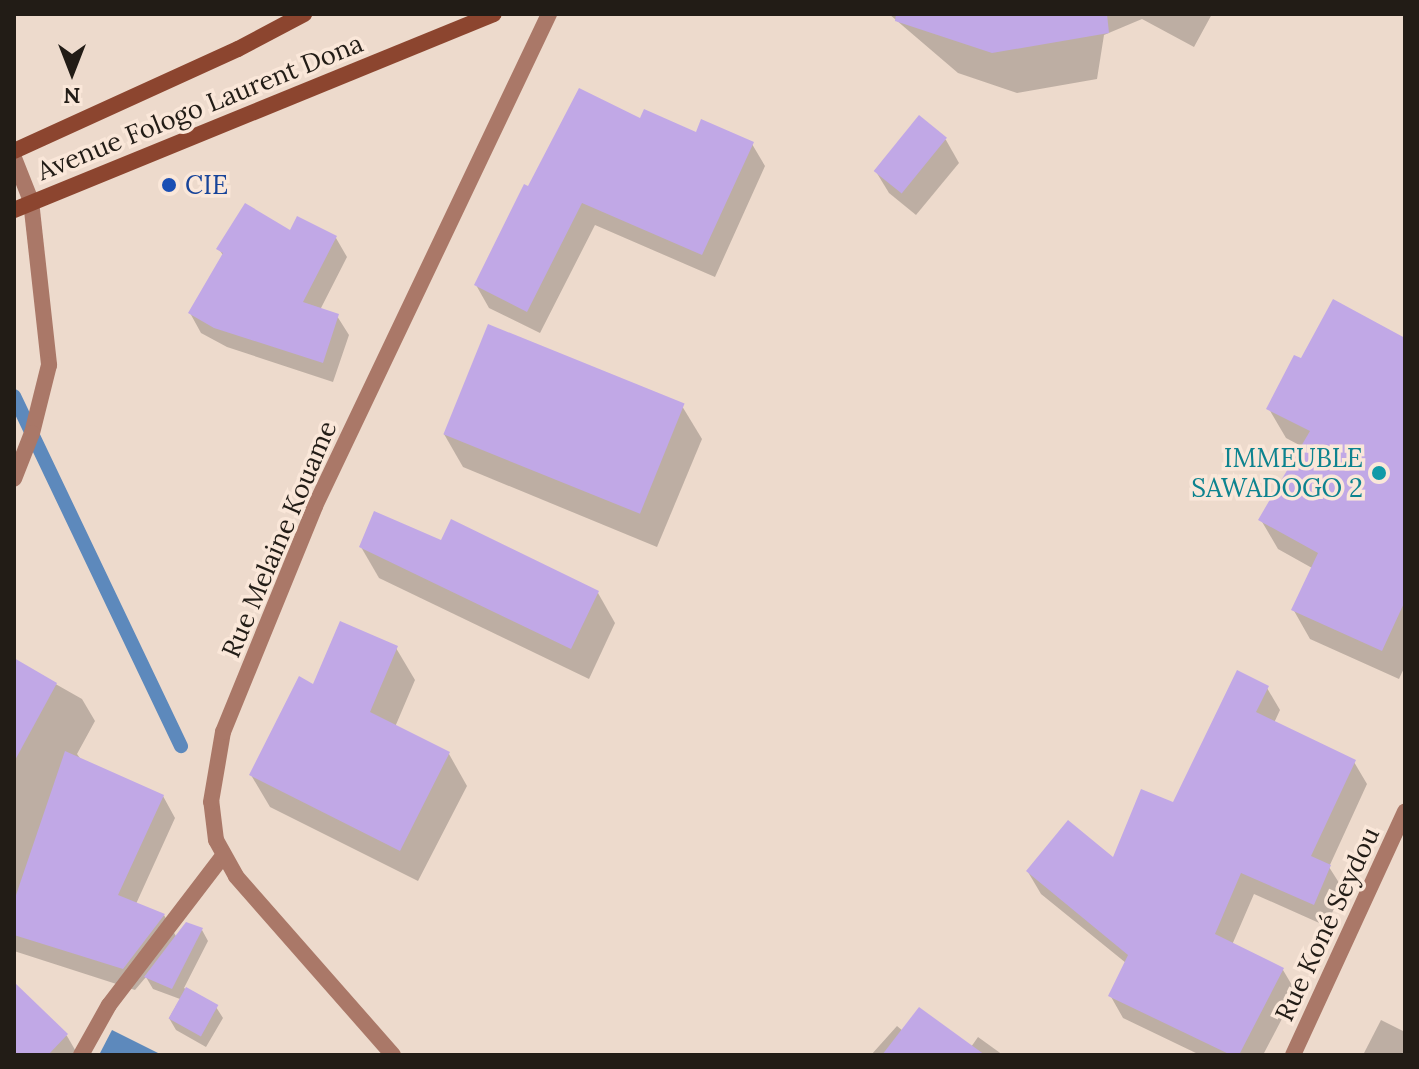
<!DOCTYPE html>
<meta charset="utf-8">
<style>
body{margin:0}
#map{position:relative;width:1419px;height:1069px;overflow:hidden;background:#eddacc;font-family:Lora,serif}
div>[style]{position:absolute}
.water>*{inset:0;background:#5d89bc}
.shadow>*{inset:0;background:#0003}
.stream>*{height:14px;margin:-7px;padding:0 7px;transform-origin:7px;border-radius:7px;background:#5d89bc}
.building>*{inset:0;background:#c1a8e6;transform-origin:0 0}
.minor>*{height:16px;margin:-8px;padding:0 8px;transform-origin:8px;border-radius:8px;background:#aa7868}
.secondary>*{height:16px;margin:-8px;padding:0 8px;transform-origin:8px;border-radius:8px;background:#8c452f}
.dots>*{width:22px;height:22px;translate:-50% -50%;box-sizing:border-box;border:4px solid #fae7d9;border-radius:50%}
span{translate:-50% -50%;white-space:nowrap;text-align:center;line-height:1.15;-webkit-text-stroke:7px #fae7d9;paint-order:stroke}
.street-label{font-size:26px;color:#221c16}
.transit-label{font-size:26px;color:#164399}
.left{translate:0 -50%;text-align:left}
.culture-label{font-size:26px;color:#0d838f}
.right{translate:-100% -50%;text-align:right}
.frame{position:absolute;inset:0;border:16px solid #221c16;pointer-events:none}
.north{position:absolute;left:32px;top:32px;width:80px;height:80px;-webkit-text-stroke:6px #fae7d9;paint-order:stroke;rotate:180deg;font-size:22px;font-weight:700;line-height:32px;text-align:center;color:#221c16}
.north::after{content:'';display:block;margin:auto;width:28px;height:36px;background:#221c16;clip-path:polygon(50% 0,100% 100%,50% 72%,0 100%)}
</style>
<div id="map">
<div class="water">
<i style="clip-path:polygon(112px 1030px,162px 1055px,99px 1055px)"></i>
</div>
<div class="shadow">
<i style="clip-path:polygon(889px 14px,1212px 14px,1194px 47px,1142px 19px,1104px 35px,1097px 79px,1017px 93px,958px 73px)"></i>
<i style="clip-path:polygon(919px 118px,946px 140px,959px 163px,916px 215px,889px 193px,875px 170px)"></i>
<i style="clip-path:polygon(641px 121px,752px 144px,765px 166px,715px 277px,595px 225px,540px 333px,489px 308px,476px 285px,529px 188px)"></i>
<i style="clip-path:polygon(290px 233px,336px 238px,347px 257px,320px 310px,337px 316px,349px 335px,333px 382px,227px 347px,201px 333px,190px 313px,224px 257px,219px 249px)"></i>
<i style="clip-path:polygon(1405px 340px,1405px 666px,1399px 679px,1310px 639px,1293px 609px,1312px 568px,1278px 549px,1261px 520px,1303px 447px,1286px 438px,1269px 409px,1301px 361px)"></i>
<i style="clip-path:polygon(682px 406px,702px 439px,657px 547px,463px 467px,444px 434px)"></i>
<i style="clip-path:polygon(441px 543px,598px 593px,615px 623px,589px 679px,379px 578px,361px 547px)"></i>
<i style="clip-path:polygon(396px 648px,415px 680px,395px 727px,449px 754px,467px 786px,418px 881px,270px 807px,251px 775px,314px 686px)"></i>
<i style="clip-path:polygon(22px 665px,82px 699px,95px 721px,77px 754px,82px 761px,163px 796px,175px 818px,136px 904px,164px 915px,177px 938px,202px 930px,208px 941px,184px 988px,216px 1007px,223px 1018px,206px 1047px,176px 1030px,169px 1018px,180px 999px,153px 989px,146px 977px,135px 990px,14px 951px,14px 680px)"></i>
<i style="clip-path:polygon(1267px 688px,1280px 710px,1274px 723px,1354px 762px,1367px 784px,1329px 867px,1343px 889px,1326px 926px,1254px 894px,1232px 945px,1283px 970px,1296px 992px,1263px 1055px,1200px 1055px,1123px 1018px,1110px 995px,1126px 963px,1041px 894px,1028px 872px,1114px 861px,1174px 805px)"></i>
<i style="clip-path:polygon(14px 985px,67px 1036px,78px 1055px,14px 1055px)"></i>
<i style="clip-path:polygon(1381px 1020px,1405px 1032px,1405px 1055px,1363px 1055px)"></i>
<i style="clip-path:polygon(897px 1026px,903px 1031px,971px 1047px,978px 1037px,1003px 1055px,871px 1055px)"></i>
</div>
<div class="stream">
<i style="left:14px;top:396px;width:388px;rotate:64.5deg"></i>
</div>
<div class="building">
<i style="clip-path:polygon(896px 14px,1107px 14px,1109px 33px,992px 53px,895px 21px)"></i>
<i style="clip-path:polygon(579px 88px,640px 118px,644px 109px,696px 132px,701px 119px,754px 142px,702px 255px,582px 203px,527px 312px,474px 285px,524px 184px,528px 186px)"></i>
<i style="left:919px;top:115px;width:36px;height:72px;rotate:39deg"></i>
<i style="clip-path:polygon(245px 203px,290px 230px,297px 216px,337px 236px,303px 302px,339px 314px,323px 363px,214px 328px,188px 313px,223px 253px,216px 249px)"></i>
<i style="clip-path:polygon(1333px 299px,1405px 338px,1405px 601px,1382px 651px,1291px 610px,1318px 553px,1258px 520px,1310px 431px,1266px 409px,1294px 355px,1301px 358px)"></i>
<i style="left:488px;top:324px;width:212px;height:119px;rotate:22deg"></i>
<i style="clip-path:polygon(374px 511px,441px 540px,451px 519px,599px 591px,571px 649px,359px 547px)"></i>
<i style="clip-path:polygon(340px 621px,398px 646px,370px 712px,450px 752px,400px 851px,249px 775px,299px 676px,313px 684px)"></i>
<i style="clip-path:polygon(14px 658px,57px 683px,14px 762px)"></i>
<i style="clip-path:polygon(1237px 670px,1269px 686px,1256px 712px,1356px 760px,1311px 856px,1331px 865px,1314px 905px,1241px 873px,1215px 934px,1284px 968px,1239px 1055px,1231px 1055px,1108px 996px,1128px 955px,1026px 871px,1068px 820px,1113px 857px,1141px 789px,1173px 802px)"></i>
<i style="clip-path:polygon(65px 751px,164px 795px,118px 895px,165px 914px,123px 969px,14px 935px,14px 901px)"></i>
<i style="clip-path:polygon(186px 922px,203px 928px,172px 989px,144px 977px)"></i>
<i style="clip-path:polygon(14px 982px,68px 1034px,48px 1055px,14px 1055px)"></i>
<i style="left:186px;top:987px;width:37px;height:36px;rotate:29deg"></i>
<i style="clip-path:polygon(919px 1007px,985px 1055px,882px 1055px)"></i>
</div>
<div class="minor">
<i style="left:14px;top:158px;width:46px;rotate:68.4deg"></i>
<i style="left:31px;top:201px;width:165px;rotate:83.7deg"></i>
<i style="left:49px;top:365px;width:70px;rotate:104deg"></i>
<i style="left:32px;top:433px;width:49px;rotate:111.4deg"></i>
<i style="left:81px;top:1055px;width:57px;rotate:-60.8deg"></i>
<i style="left:109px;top:1005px;width:188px;rotate:-52.6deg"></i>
<i style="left:393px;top:1055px;width:238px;rotate:-131.3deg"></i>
<i style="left:236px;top:876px;width:41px;rotate:-119.1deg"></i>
<i style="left:216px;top:840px;width:38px;rotate:-97deg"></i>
<i style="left:211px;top:802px;width:71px;rotate:-80.3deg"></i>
<i style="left:223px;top:732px;width:244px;rotate:-67.8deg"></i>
<i style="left:315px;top:506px;width:545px;rotate:-64.56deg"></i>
<i style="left:1293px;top:1055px;width:268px;rotate:-65.3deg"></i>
</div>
<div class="secondary">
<i style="left:14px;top:151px;width:246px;rotate:-24.5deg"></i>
<i style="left:238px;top:49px;width:75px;rotate:-27.9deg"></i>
<i style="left:14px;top:210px;width:518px;rotate:-22.21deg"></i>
</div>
<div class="dots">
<i style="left:169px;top:185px;background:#1a4fb4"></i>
<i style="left:1379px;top:473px;background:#0f9aa8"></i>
</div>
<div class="street-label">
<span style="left:200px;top:107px;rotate:-22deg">Avenue Fologo Laurent Dona</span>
<span style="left:279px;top:539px;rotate:-67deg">Rue Melaine Kouame</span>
<span style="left:1327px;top:924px;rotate:-65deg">Rue Koné Seydou</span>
</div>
<div class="transit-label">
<span class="left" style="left:185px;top:185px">CIE</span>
</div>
<div class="culture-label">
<span class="right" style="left:1363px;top:473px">IMMEUBLE<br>SAWADOGO 2</span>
</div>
<div class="frame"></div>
<div class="north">N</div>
</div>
